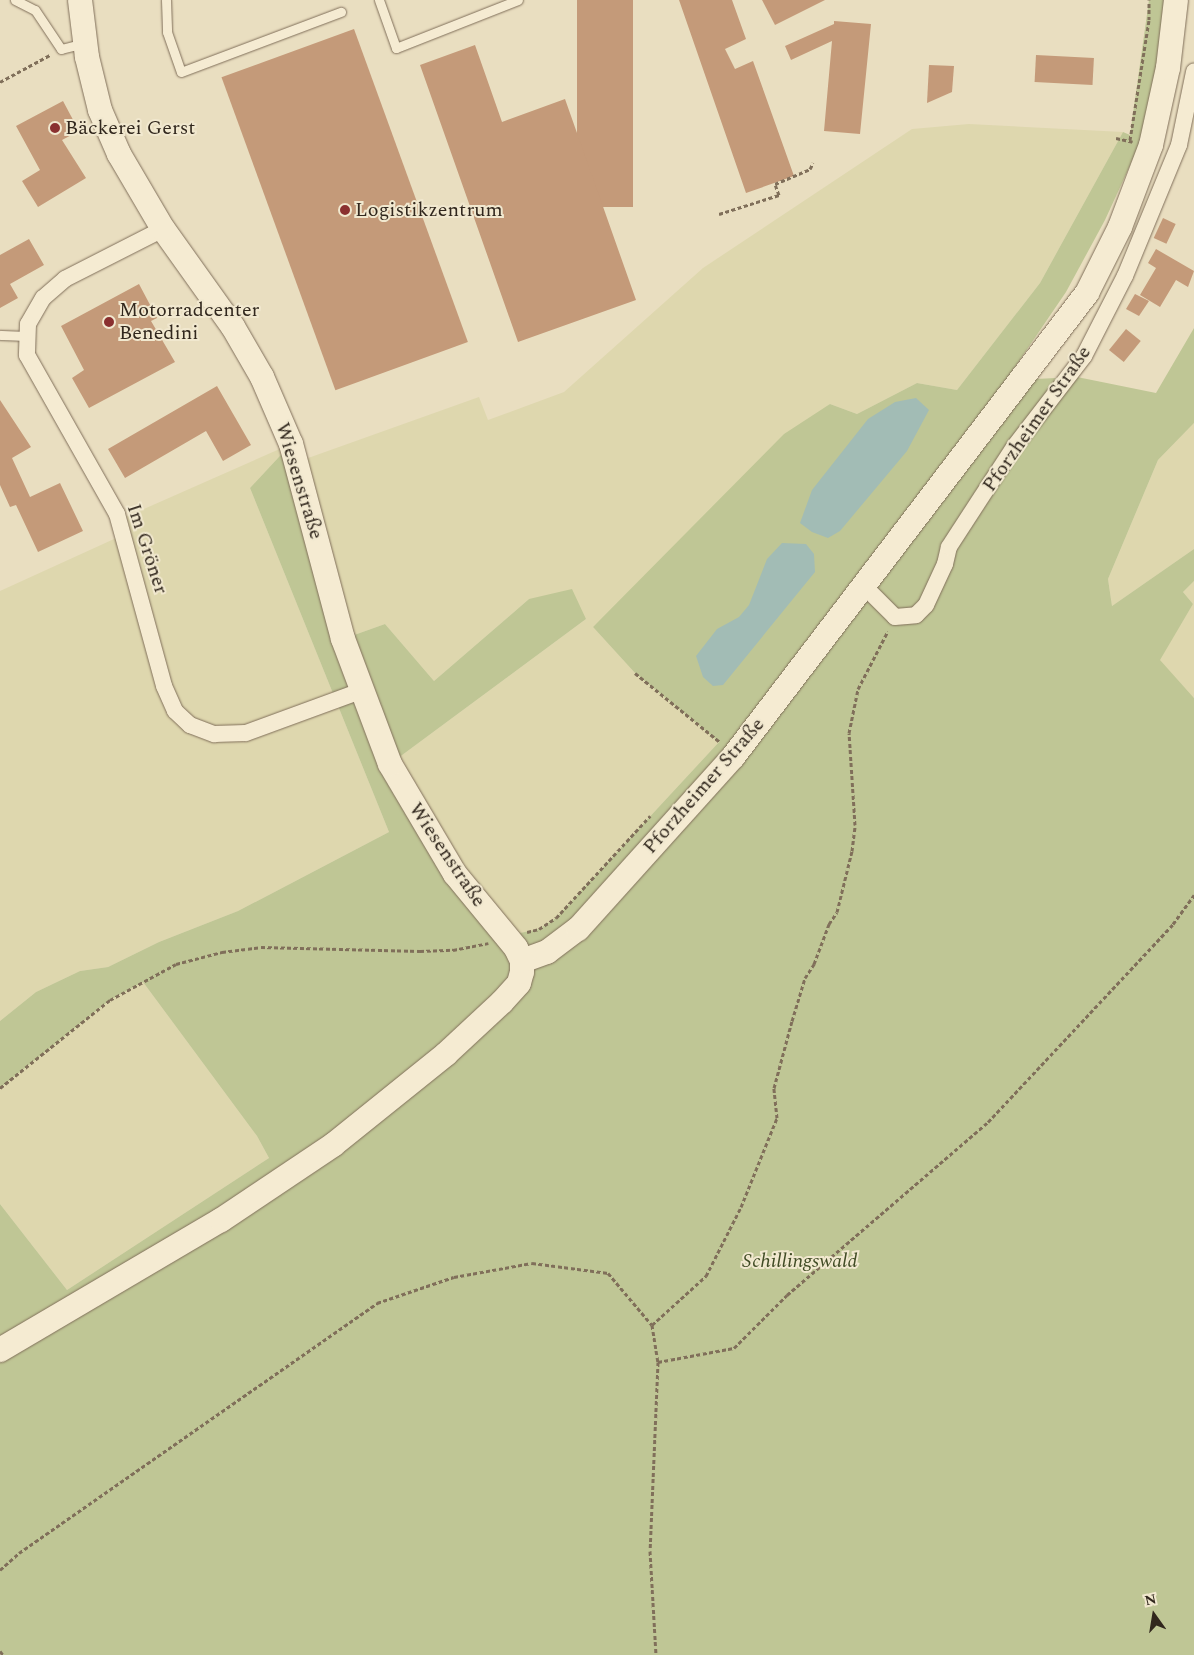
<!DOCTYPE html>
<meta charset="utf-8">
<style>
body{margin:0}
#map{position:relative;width:1194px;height:1655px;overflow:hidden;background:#e9dec0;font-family:Spectral,serif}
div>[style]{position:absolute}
.farmland>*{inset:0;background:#ded7ae}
.green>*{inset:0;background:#bfc695}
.water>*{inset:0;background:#a2bcb5}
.building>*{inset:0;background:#c49a79;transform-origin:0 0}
.path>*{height:3px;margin-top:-1.5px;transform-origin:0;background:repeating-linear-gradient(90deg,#806f5a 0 4px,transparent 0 6.5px)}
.roads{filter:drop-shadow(0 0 1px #806f5a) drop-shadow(0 0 1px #806f5a)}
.lane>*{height:9px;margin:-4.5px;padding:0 4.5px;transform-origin:4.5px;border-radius:4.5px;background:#f5ebd2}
.street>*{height:16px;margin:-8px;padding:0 8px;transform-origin:8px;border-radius:8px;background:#f5ebd2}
.secondary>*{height:24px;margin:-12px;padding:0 12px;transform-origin:12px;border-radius:12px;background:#f5ebd2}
.dots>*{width:14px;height:14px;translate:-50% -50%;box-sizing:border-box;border:2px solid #f1e8cf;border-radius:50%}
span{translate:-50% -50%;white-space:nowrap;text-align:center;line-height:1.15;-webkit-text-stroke:4px #f1e8cf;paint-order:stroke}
.poi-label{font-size:20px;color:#31271d}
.left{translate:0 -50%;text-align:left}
.street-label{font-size:20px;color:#31271d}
.park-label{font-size:20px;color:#414c25;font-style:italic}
.north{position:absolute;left:1129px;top:1590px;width:50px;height:50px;-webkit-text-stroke:4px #f1e8cf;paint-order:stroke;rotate:347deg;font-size:14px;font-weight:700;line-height:20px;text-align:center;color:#31271d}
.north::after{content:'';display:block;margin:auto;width:18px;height:22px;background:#31271d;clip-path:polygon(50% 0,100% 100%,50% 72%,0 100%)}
</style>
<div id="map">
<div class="farmland">
<i style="clip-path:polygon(969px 124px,1123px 132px,1040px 283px,957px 390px,917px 383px,857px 414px,830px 404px,593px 627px,635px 673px,719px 742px,556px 918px,539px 929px,506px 936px,390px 764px,586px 619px,529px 599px,434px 681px,385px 624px,343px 639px,297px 462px,479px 397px,488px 420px,564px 392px,703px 268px,912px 129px)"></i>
<i style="clip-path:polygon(1194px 423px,1194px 549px,1112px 606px,1108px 579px,1158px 460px)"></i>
<i style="clip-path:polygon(291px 444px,250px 488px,389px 832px,238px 911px,159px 942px,108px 967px,80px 971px,36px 992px,0 1021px,0 591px,125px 534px,119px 520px)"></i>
<i style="clip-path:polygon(1194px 581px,1194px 698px,1159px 660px,1193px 604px,1183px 592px)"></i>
<i style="clip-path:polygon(143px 982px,257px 1136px,269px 1158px,67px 1290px,0 1204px,0 1088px,110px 1000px)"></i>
</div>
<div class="green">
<i style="clip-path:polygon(1149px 0,1166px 0,1166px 24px,1145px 133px,1105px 220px,1066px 292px,870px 580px,1035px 379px,1077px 377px,1156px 393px,1194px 328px,1194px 423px,1158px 460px,1108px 579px,1112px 606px,1194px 549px,1194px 581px,1183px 592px,1193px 604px,1160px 660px,1194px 698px,1194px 1655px,3px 1655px,0 1651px,0 1204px,67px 1290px,269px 1158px,257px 1136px,143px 982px,110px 1000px,0 1088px,0 1021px,36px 992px,80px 971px,108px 967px,159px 942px,238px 911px,389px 832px,250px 488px,291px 444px,343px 639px,385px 624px,434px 681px,529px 599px,572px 589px,586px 619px,390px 764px,505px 936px,539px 929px,556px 918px,719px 742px,635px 673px,593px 627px,784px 434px,830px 404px,857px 414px,917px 383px,957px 390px,1040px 283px,1123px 132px,1130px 135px)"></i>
</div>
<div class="water">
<i style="clip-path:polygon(916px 398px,929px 410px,907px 451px,840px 531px,828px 538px,812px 532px,800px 523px,812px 490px,868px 419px,895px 402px)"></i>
<i style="clip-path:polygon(782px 543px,806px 544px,814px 554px,815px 572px,723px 685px,713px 686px,703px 677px,696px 656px,717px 629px,739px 617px,749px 605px,767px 559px)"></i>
</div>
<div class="building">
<i style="left:577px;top:0;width:56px;height:207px"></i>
<i style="clip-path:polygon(679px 0,732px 0,746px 39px,725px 49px,735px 69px,753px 61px,794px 176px,746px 193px)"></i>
<i style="clip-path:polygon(762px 0,825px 0,775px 25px)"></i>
<i style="clip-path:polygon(834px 21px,871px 24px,860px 134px,824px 131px,832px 41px,791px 60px,785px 46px,834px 24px)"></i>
<i style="left:354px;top:29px;width:333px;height:141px;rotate:70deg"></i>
<i style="clip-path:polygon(475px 45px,502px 122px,565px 99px,636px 300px,518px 342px,420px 65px)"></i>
<i style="left:1036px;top:55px;width:58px;height:27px;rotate:3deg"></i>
<i style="clip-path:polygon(929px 65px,954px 66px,952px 92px,927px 103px)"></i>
<i style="clip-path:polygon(63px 101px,79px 131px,62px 140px,86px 178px,38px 207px,22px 181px,40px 170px,16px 126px)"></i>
<i style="left:1163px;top:218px;width:14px;height:22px;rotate:25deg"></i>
<i style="clip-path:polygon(29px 239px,44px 265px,10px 284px,18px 298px,0 308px,0 255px)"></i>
<i style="clip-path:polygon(1156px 249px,1194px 271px,1188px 287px,1176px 280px,1160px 307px,1140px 295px,1156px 268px,1148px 263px)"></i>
<i style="clip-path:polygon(139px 284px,157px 318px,151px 321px,175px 362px,89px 408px,72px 378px,84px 370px,61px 326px)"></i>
<i style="clip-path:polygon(1135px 294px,1149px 301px,1139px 316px,1126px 309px)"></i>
<i style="left:1126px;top:329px;width:19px;height:27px;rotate:39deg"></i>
<i style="clip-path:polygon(217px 386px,251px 445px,223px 461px,206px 431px,125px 478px,108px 449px)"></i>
<i style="clip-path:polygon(0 400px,31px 447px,12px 458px,30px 497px,60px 483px,83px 531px,38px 552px,16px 505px,10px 507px,0 485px)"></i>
</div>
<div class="path">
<i style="left:0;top:82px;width:57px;rotate:-28.4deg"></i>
<i style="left:1116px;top:138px;width:17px;rotate:13deg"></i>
<i style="left:1130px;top:140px;width:121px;rotate:-81deg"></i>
<i style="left:1149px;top:20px;width:20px;rotate:-90deg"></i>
<i style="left:719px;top:214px;width:63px;rotate:-17.6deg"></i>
<i style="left:779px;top:195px;width:12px;rotate:-110deg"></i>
<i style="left:775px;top:184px;width:38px;rotate:-23deg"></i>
<i style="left:810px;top:169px;width:7px;rotate:-63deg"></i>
<i style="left:635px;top:673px;width:109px;rotate:39.1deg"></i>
<i style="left:527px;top:932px;width:12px;rotate:-14deg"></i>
<i style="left:539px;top:929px;width:20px;rotate:-33deg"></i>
<i style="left:556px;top:918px;width:139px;rotate:-47.3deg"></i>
<i style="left:0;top:1088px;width:141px;rotate:-38.7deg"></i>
<i style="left:110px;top:1000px;width:75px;rotate:-28.6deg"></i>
<i style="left:176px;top:964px;width:48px;rotate:-14.6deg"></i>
<i style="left:222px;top:952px;width:39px;rotate:-7deg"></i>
<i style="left:261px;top:947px;width:159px;rotate:1.4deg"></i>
<i style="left:420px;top:951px;width:33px;rotate:-2deg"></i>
<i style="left:453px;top:950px;width:36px;rotate:-11deg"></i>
<i style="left:652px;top:1325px;width:73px;rotate:-42.2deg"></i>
<i style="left:706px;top:1276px;width:77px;rotate:-63.1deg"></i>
<i style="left:741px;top:1207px;width:96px;rotate:-68deg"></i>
<i style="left:777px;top:1118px;width:30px;rotate:-96deg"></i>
<i style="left:774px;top:1088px;width:69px;rotate:-75deg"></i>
<i style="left:792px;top:1021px;width:45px;rotate:-73.2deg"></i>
<i style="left:805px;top:978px;width:17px;rotate:-57deg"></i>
<i style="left:814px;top:964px;width:43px;rotate:-69.4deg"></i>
<i style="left:829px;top:924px;width:14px;rotate:-56deg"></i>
<i style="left:837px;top:912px;width:63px;rotate:-76.2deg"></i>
<i style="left:852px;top:851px;width:26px;rotate:-83deg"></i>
<i style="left:855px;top:825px;width:92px;rotate:-93.7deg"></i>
<i style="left:849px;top:733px;width:45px;rotate:-78.4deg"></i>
<i style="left:858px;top:689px;width:65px;rotate:-62.7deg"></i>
<i style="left:658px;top:1362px;width:77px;rotate:-10.4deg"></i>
<i style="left:734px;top:1348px;width:75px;rotate:-45deg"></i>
<i style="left:787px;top:1295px;width:265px;rotate:-40.7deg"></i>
<i style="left:988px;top:1122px;width:271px;rotate:-46.9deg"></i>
<i style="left:1173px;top:924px;width:36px;rotate:-54deg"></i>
<i style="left:0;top:1570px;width:25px;rotate:-42deg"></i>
<i style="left:19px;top:1553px;width:437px;rotate:-34.9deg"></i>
<i style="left:377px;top:1303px;width:81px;rotate:-18.7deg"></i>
<i style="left:454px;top:1277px;width:79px;rotate:-10.2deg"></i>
<i style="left:532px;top:1263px;width:77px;rotate:7.5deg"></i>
<i style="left:608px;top:1273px;width:68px;rotate:49.8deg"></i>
<i style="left:652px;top:1325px;width:37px;rotate:81deg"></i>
<i style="left:658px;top:1362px;width:189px;rotate:92.4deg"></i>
<i style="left:650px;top:1551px;width:104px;rotate:86.7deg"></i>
<i style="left:0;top:1651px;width:5px;rotate:53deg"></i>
</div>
<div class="roads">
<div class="lane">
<i style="left:15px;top:0;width:22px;rotate:27deg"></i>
<i style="left:35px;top:10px;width:47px;rotate:56.3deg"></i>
<i style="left:61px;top:49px;width:25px;rotate:-14deg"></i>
<i style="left:166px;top:0;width:32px;rotate:88deg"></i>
<i style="left:167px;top:32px;width:42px;rotate:70.7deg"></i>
<i style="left:181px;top:72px;width:171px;rotate:-20.6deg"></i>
<i style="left:379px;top:0;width:51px;rotate:70.5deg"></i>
<i style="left:396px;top:48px;width:131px;rotate:-21.5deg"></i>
<i style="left:0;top:335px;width:28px;rotate:2deg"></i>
</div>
<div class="street">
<i style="left:163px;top:229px;width:110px;rotate:153deg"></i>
<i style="left:65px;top:279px;width:29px;rotate:139deg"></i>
<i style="left:43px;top:298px;width:30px;rotate:120deg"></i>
<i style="left:28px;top:324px;width:31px;rotate:92deg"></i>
<i style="left:27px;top:355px;width:183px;rotate:60.5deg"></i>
<i style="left:117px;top:514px;width:178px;rotate:74.7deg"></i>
<i style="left:164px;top:686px;width:27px;rotate:66deg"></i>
<i style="left:175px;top:711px;width:21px;rotate:43deg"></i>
<i style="left:190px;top:725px;width:26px;rotate:21deg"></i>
<i style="left:214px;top:734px;width:32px;rotate:-2deg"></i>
<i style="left:246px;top:733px;width:122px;rotate:-20.1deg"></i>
<i style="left:865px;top:587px;width:42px;rotate:45deg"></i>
<i style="left:895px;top:617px;width:21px;rotate:-5deg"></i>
<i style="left:916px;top:615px;width:14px;rotate:-45deg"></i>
<i style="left:926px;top:605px;width:45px;rotate:-65.1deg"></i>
<i style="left:945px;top:564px;width:17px;rotate:-77deg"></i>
<i style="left:949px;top:547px;width:119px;rotate:-57deg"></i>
<i style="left:1014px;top:447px;width:115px;rotate:-52.4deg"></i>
<i style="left:1084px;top:356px;width:90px;rotate:-62.9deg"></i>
<i style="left:1125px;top:276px;width:142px;rotate:-67.6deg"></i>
<i style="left:1179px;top:145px;width:75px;rotate:-78.4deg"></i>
</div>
<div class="secondary">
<i style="left:522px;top:961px;width:27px;rotate:-20deg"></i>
<i style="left:547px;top:952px;width:39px;rotate:-37deg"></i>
<i style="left:578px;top:929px;width:232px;rotate:-48deg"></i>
<i style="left:733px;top:757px;width:584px;rotate:-52.66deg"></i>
<i style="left:1087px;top:293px;width:74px;rotate:-63.4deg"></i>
<i style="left:1120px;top:227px;width:88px;rotate:-69.3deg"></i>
<i style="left:1151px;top:145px;width:79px;rotate:-77.6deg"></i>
<i style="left:1168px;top:68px;width:68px;rotate:-83.3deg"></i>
<i style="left:0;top:1350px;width:256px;rotate:-30.5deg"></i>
<i style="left:221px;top:1220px;width:135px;rotate:-33.8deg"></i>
<i style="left:333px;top:1145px;width:145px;rotate:-38.8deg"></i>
<i style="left:446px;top:1054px;width:76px;rotate:-42.9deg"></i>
<i style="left:502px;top:1002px;width:25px;rotate:-48deg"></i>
<i style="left:519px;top:983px;width:11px;rotate:-75deg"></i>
<i style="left:522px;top:972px;width:11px;rotate:-90deg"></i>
<i style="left:522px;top:961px;width:14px;rotate:-115deg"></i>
<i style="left:516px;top:948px;width:96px;rotate:-129.5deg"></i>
<i style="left:455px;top:874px;width:128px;rotate:-120.6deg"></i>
<i style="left:390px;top:764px;width:134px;rotate:-110.6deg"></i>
<i style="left:343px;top:639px;width:202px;rotate:-104.9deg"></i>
<i style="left:291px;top:444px;width:73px;rotate:-113.4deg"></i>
<i style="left:262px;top:377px;width:58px;rotate:-120.1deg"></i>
<i style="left:233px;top:327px;width:120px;rotate:-125.5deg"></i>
<i style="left:163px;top:229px;width:87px;rotate:-120.4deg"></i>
<i style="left:119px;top:154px;width:48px;rotate:-113.4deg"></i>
<i style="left:100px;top:110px;width:55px;rotate:-103.8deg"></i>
<i style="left:87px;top:57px;width:57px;rotate:-97deg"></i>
</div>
</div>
<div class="dots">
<i style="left:55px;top:128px;background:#8a302f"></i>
<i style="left:345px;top:210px;background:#8a302f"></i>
<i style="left:109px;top:322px;background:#8a302f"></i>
</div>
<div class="poi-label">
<span class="left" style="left:65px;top:128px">Bäckerei Gerst</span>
<span class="left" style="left:355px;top:210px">Logistikzentrum</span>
<span class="left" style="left:119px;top:322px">Motorradcenter<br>Benedini</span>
</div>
<div class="street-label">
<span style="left:1037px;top:419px;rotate:-55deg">Pforzheimer Straße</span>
<span style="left:299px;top:481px;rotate:73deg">Wiesenstraße</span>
<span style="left:147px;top:549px;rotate:72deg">Im Gröner</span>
<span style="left:704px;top:786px;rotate:-49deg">Pforzheimer Straße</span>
<span style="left:447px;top:855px;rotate:56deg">Wiesenstraße</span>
</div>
<div class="park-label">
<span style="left:800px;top:1261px">Schillingswald</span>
</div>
<div class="north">N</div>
</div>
